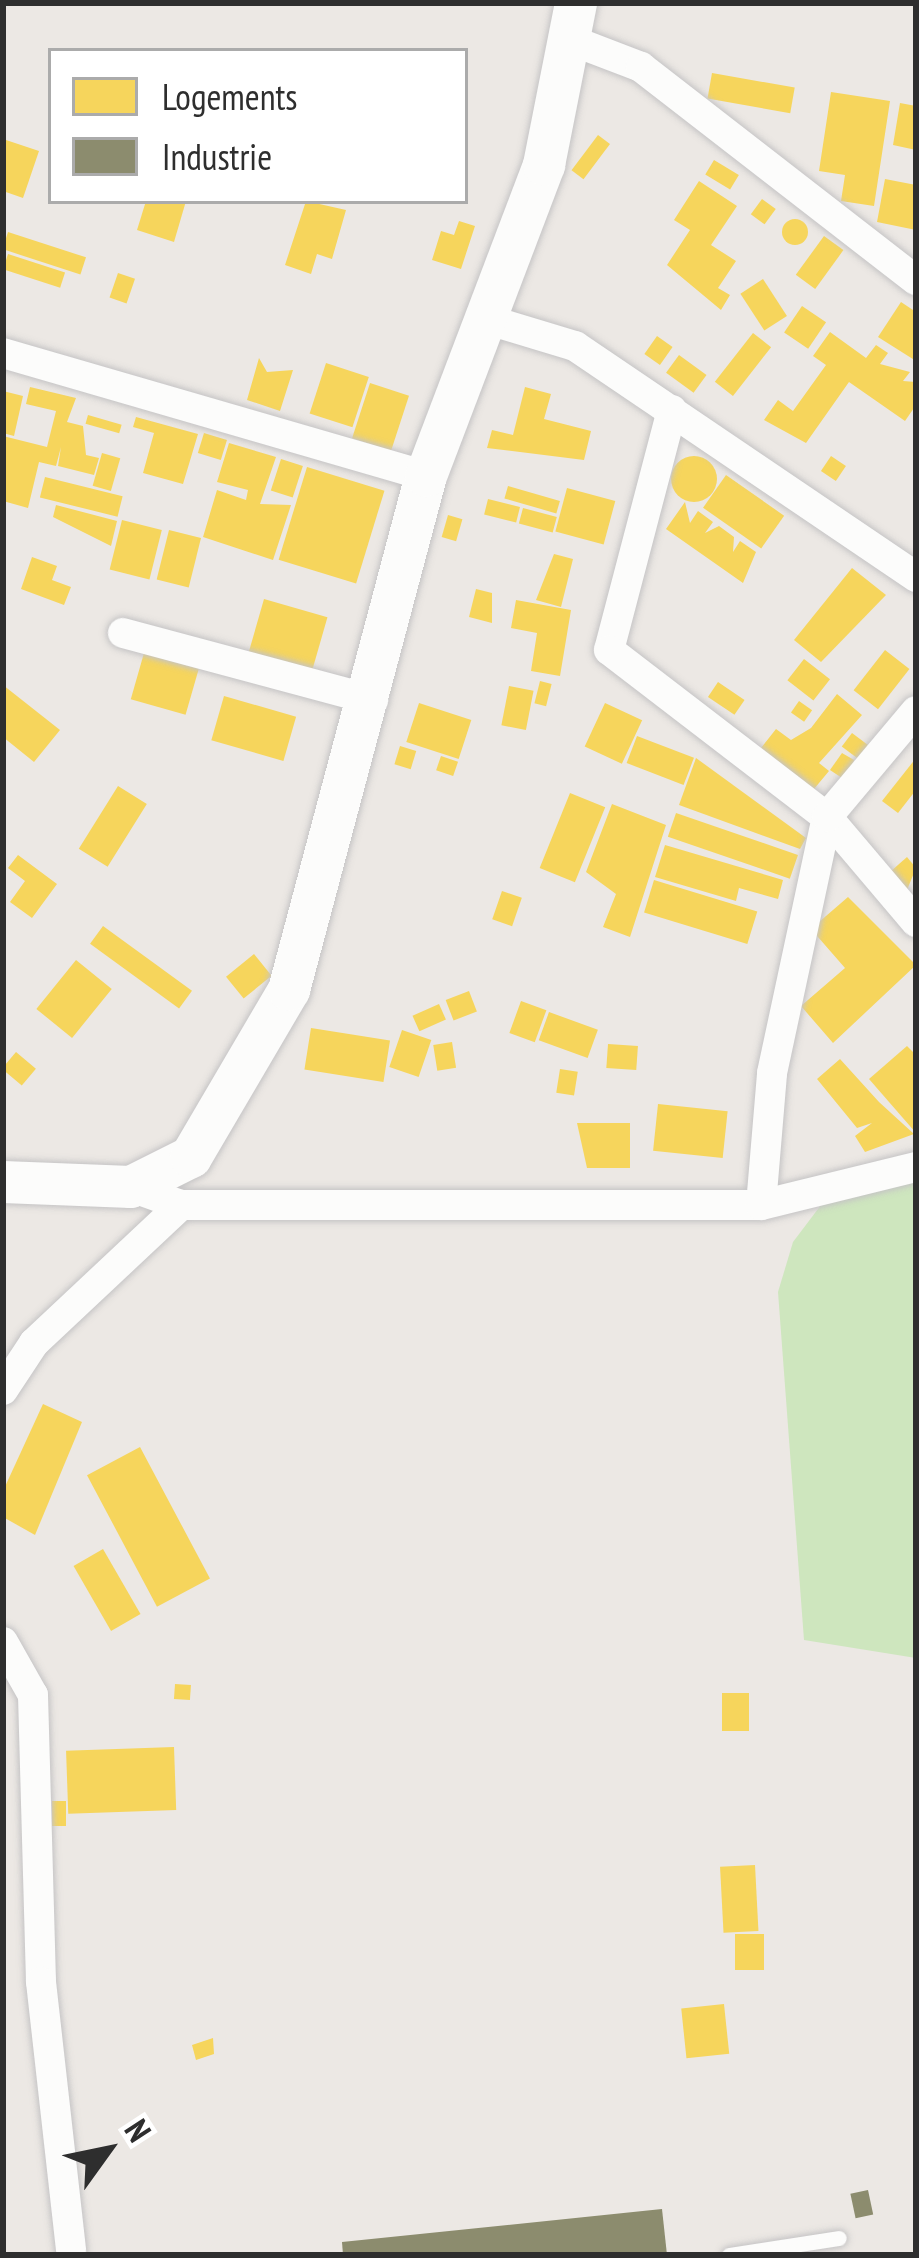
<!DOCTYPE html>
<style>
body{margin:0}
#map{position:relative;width:919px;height:2258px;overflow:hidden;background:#ece8e4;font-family:"PT Sans Narrow",sans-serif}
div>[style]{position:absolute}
.green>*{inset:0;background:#cee6be}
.homes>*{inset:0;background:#f6d55c;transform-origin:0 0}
.round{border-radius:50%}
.industry>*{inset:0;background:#8c8c6e;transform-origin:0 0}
.roads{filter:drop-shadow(0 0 3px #c5c4c5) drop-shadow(0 0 3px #c5c4c5)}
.lane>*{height:15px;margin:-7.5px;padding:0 7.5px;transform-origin:7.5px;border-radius:7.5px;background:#fcfcfb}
.street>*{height:30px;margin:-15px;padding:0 15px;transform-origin:15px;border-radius:15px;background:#fcfcfb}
.secondary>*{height:42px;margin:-21px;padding:0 21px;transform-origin:21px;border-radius:21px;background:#fcfcfb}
span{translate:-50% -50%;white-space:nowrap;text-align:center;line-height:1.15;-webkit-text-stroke:12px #fff;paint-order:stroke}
.frame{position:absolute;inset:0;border:6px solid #2e2e2e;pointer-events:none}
.legend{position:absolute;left:48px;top:48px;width:420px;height:156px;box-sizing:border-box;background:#fff;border:3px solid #ababab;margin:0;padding:15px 21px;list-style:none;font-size:36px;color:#2e2e2e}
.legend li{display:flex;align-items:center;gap:24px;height:60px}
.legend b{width:60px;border:3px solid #ababab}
.north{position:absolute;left:48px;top:2090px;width:120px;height:120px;-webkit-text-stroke:9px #fff;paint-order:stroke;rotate:57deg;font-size:33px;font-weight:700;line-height:48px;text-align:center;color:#2e2e2e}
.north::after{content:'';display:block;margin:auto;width:42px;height:54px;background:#2e2e2e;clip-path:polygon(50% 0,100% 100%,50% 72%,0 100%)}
</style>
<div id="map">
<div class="green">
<i style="clip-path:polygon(916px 1172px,916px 1658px,804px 1640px,778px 1292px,793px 1242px,821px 1205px)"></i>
</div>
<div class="homes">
<i style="left:712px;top:73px;width:84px;height:26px;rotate:10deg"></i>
<i style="clip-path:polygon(831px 92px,890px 101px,874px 206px,841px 201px,845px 175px,819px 171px)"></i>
<i style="clip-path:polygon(900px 103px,916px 106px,916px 150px,893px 145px)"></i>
<i style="left:598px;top:135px;width:15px;height:44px;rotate:37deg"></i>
<i style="clip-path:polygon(3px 139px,39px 151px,23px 198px,3px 191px)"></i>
<i style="left:714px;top:160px;width:29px;height:17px;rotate:31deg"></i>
<i style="clip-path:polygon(885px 179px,916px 185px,916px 230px,877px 222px)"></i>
<i style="clip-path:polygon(699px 181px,737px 206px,711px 245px,736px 261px,718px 288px,730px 295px,721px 310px,667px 265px,690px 230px,674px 220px)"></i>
<i style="left:762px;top:199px;width:17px;height:19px;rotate:36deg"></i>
<i style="clip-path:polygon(146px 201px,186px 201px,174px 242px,137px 230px)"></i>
<i style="clip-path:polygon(306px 201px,346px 210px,332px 259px,317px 254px,311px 274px,285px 265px)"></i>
<i class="round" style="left:782px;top:219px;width:26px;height:26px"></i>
<i style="clip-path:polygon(459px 221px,475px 226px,461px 269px,432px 260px,441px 231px,454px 235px)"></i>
<i style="left:8px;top:232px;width:82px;height:18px;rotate:18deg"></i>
<i style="left:824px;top:236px;width:24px;height:48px;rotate:36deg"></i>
<i style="left:8px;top:254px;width:60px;height:16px;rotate:18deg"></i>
<i style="left:118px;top:273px;width:18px;height:26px;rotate:19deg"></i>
<i style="left:763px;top:279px;width:44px;height:27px;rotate:57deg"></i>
<i style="clip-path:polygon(901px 302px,916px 312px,916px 361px,878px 337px)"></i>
<i style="left:802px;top:306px;width:29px;height:32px;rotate:34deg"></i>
<i style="clip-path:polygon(830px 332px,866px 358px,876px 345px,888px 353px,880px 364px,910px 372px,903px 381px,916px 382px,916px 405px,905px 421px,849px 382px,806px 443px,764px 420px,778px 400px,793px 411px,826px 365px,813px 356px)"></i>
<i style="left:753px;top:333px;width:23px;height:62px;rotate:38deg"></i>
<i style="left:657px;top:336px;width:19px;height:22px;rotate:35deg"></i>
<i style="left:679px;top:355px;width:34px;height:22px;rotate:36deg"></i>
<i style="clip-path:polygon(259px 358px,267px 372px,293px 370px,280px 411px,247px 400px)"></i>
<i style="left:326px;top:363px;width:45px;height:53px;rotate:18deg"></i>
<i style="left:370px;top:383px;width:41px;height:58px;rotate:18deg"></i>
<i style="clip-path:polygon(30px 387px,76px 398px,67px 422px,83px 426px,86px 455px,99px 458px,94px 475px,58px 466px,61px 447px,56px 466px,39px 462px,28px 508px,3px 501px,3px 436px,47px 447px,56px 411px,26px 404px)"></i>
<i style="clip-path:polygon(525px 387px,551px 394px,544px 419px,591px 431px,584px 460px,487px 448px,492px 430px,513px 435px)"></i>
<i style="clip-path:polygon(3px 391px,23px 396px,14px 436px,3px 433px)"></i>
<i style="left:88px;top:415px;width:35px;height:9px;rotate:16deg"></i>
<i style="clip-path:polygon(136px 417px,198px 434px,183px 484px,143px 473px,154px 433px,133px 427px)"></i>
<i style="left:204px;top:433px;width:24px;height:21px;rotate:17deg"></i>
<i style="clip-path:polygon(229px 443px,276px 457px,260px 504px,291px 505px,273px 560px,203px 537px,217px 490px,246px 500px,248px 490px,217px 482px)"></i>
<i style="left:102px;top:453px;width:19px;height:34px;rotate:16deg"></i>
<i style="left:831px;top:456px;width:18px;height:18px;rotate:34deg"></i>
<i class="round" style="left:671px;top:456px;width:46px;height:46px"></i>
<i style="left:281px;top:459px;width:23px;height:33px;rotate:18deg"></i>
<i style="left:307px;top:467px;width:81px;height:97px;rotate:17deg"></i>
<i style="left:726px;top:475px;width:71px;height:40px;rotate:35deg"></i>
<i style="left:45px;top:477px;width:80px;height:21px;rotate:14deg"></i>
<i style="left:508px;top:486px;width:54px;height:13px;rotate:16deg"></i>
<i style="left:567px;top:488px;width:50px;height:45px;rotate:15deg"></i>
<i style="left:488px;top:499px;width:33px;height:16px;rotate:14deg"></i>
<i style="clip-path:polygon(685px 502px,690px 523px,698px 511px,713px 522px,705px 533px,719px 526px,734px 537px,733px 552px,740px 541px,756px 552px,743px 583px,666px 529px)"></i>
<i style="clip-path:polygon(56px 505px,117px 521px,111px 546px,53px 517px)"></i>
<i style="left:523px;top:508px;width:35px;height:16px;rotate:15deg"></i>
<i style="left:448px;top:515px;width:15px;height:23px;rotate:16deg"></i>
<i style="left:122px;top:520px;width:41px;height:51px;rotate:14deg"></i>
<i style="left:169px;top:530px;width:33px;height:51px;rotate:14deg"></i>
<i style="clip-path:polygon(554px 554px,573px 559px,561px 607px,536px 600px)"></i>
<i style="clip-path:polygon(32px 557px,57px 566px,52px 580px,71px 587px,64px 605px,21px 589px)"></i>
<i style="clip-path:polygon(852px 568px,886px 595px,821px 662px,794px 640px)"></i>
<i style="clip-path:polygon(476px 589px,492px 593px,492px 623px,469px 617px)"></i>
<i style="left:264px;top:599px;width:66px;height:56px;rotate:16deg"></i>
<i style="clip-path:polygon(516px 600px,571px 610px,560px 676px,531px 671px,537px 633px,511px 628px)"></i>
<i style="left:885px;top:650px;width:31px;height:51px;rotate:38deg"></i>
<i style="left:144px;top:653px;width:57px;height:48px;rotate:16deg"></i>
<i style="left:804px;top:659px;width:33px;height:27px;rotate:38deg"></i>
<i style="left:540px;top:681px;width:12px;height:23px;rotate:14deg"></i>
<i style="left:718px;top:682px;width:32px;height:18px;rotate:34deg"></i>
<i style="clip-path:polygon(3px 685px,60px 730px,34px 762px,3px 737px)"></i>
<i style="left:509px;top:686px;width:25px;height:40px;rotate:11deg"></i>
<i style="clip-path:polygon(837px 694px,862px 715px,819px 763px,829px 771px,814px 789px,761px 748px,776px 729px,791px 740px,811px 728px)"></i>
<i style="left:224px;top:696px;width:75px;height:46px;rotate:16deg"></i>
<i style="left:799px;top:701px;width:16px;height:14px;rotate:35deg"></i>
<i style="left:419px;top:703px;width:55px;height:41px;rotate:18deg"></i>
<i style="left:605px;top:703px;width:41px;height:48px;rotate:25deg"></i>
<i style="left:852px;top:733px;width:20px;height:17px;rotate:37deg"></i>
<i style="left:637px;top:736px;width:61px;height:29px;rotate:21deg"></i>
<i style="left:400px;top:746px;width:17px;height:19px;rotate:17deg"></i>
<i style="clip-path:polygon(842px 753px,854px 760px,848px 782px,830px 770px)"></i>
<i style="left:441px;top:756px;width:18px;height:15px;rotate:19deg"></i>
<i style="clip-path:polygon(696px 758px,806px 838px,800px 849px,679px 805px)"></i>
<i style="clip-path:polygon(916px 758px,916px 790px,898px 813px,882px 801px)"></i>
<i style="left:118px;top:786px;width:34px;height:74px;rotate:32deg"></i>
<i style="left:570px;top:793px;width:38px;height:81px;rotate:22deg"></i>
<i style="clip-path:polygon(612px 804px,666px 825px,630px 937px,603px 927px,616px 894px,586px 872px)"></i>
<i style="left:676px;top:813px;width:129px;height:25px;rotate:19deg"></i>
<i style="clip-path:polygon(665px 845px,783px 880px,778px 899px,739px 888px,736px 901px,655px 877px)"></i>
<i style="clip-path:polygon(18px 855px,57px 884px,32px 918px,10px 902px,25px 881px,8px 868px)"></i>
<i style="clip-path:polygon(907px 857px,916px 868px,907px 890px,890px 872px)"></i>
<i style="left:654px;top:880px;width:108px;height:34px;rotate:17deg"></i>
<i style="left:502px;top:891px;width:21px;height:30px;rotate:19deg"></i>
<i style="clip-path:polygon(848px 897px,916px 965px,833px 1043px,801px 1006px,845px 968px,811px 929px)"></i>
<i style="left:103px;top:926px;width:110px;height:22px;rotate:36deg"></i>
<i style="left:254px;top:954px;width:28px;height:36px;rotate:51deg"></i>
<i style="left:76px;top:960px;width:46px;height:63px;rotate:39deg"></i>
<i style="left:469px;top:991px;width:22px;height:25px;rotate:69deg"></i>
<i style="left:521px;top:1001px;width:27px;height:34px;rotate:20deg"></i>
<i style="left:439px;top:1004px;width:17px;height:29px;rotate:66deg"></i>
<i style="left:549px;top:1012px;width:52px;height:30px;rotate:20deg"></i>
<i style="left:311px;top:1028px;width:80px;height:42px;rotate:9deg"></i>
<i style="left:402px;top:1030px;width:31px;height:39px;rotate:19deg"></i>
<i style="left:452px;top:1042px;width:26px;height:19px;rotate:81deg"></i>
<i style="left:608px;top:1044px;width:30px;height:24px;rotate:4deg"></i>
<i style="clip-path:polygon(907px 1046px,916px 1055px,916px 1133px,869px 1079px)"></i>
<i style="left:16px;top:1052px;width:26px;height:22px;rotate:40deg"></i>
<i style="clip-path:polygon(840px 1059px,879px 1102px,914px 1134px,865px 1152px,855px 1136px,872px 1123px,857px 1128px,817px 1079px)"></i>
<i style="left:560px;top:1069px;width:18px;height:24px;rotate:9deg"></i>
<i style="left:658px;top:1104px;width:70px;height:47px;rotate:6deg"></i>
<i style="clip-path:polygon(577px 1123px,630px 1123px,630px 1168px,587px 1168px)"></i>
<i style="clip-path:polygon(43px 1404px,82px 1422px,35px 1535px,3px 1517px,3px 1491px)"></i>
<i style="left:140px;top:1447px;width:149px;height:60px;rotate:62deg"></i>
<i style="left:103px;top:1549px;width:75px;height:34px;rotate:60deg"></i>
<i style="left:175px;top:1684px;width:16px;height:15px;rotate:4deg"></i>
<i style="left:722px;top:1693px;width:27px;height:38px"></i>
<i style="left:174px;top:1747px;width:63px;height:108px;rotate:88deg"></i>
<i style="left:52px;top:1801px;width:14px;height:25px"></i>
<i style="left:755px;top:1865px;width:66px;height:35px;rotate:87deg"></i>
<i style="left:735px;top:1934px;width:29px;height:36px"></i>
<i style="left:724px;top:2004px;width:50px;height:43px;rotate:84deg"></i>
<i style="clip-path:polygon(213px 2038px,214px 2054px,196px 2060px,192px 2045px)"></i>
</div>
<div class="industry">
<i style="left:868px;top:2190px;width:25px;height:18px;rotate:78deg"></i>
<i style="clip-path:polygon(662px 2209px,667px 2255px,343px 2255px,342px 2242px)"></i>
</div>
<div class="roads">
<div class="lane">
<i style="left:729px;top:2255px;width:111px;rotate:-8.8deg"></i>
</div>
<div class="street">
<i style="left:568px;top:39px;width:78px;rotate:21deg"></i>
<i style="left:641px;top:67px;width:348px;rotate:37.8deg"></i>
<i style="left:482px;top:318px;width:97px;rotate:16.8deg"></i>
<i style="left:575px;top:346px;width:412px;rotate:34.1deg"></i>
<i style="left:3px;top:353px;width:441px;rotate:16.2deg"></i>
<i style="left:672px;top:410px;width:248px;rotate:104.7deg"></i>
<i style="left:609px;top:650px;width:275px;rotate:37.5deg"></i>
<i style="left:827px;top:817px;width:138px;rotate:49.7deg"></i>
<i style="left:123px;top:633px;width:259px;rotate:15deg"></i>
<i style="left:131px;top:1187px;width:53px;rotate:19.8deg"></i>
<i style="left:181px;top:1205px;width:580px"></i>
<i style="left:761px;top:1205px;width:160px;rotate:-13.8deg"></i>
<i style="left:761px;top:1205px;width:132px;rotate:-85.2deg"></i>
<i style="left:772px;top:1073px;width:262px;rotate:-77.9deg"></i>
<i style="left:827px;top:817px;width:138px;rotate:-50deg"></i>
<i style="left:3px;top:1390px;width:56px;rotate:-56.6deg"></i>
<i style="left:34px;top:1343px;width:202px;rotate:-43.2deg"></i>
<i style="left:3px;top:1642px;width:61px;rotate:60.5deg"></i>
<i style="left:33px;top:1695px;width:287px;rotate:88.4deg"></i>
<i style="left:41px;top:1982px;width:270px;rotate:83.6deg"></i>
</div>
<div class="secondary">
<i style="left:3px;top:1182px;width:128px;rotate:2.2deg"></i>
<i style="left:131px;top:1187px;width:67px;rotate:-26.6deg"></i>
<i style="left:191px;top:1157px;width:194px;rotate:-59.6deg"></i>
<i style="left:289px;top:990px;width:532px;rotate:-75.08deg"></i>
<i style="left:426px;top:476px;width:333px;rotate:-69.2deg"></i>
<i style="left:544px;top:165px;width:165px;rotate:-78.8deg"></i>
</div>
</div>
<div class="frame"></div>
<ul class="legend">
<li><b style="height:33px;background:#f6d55c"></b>Logements</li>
<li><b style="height:33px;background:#8c8c6e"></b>Industrie</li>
</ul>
<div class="north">N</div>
</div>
